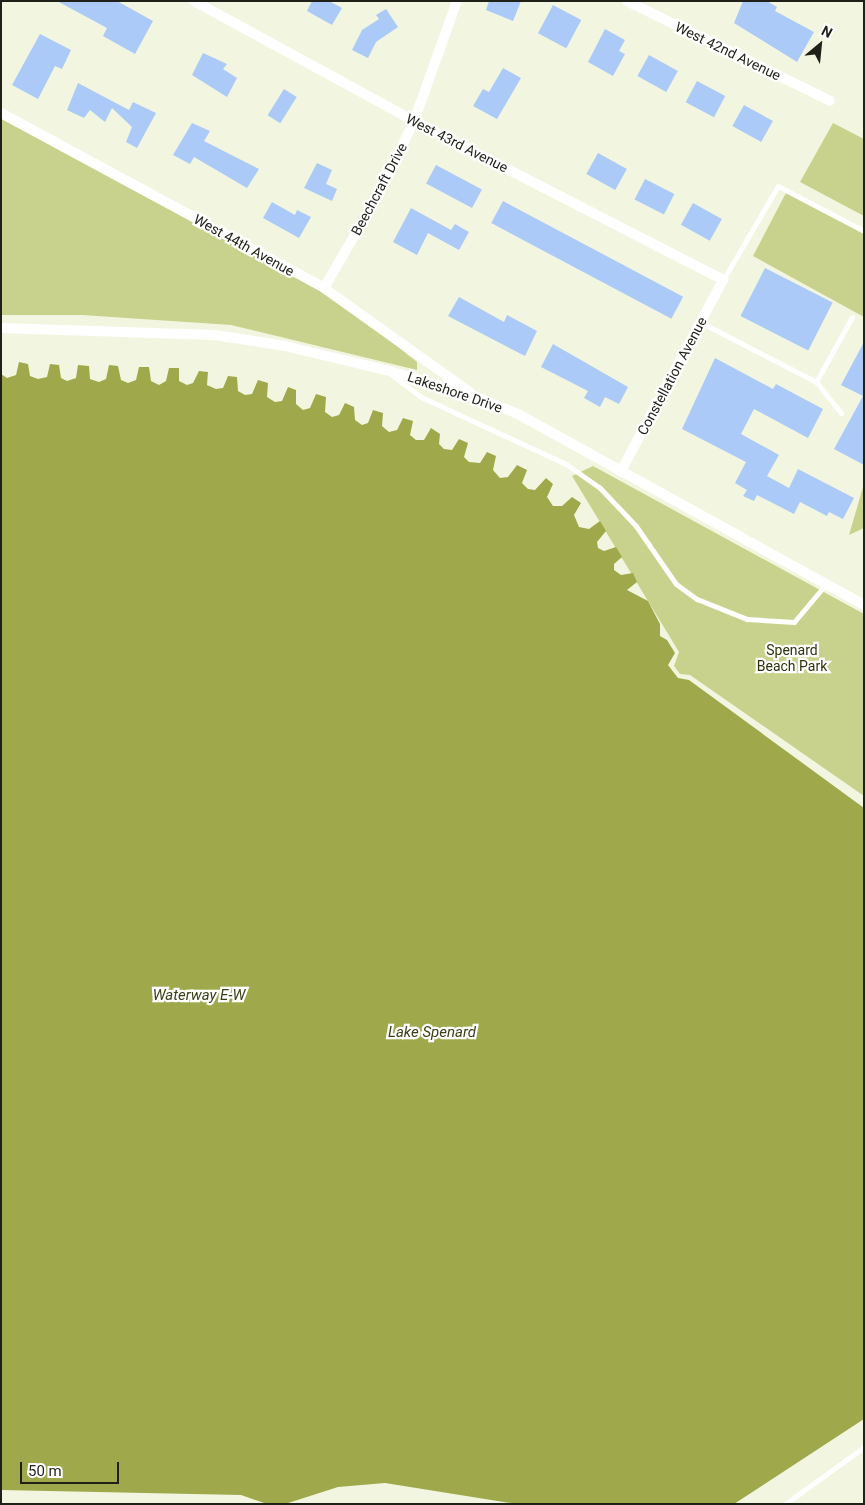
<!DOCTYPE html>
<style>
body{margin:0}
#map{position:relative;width:865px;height:1505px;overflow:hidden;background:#f2f6e0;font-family:Roboto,sans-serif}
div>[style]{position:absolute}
.green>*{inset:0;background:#c9d28c}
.water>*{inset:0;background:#9fa94b}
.building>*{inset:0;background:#accaf7;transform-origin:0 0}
.service>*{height:5px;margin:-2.5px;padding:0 2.5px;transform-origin:2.5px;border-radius:2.5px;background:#fff}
.minor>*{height:10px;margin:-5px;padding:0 5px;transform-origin:5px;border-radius:5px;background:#fff}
span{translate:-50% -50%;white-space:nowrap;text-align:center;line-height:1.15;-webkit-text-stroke:4.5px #fff;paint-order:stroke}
.street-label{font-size:14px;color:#1f2018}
.park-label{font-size:14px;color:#2f330b}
.water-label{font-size:15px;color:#3b4018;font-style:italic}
.frame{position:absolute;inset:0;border:2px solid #1f2018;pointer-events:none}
.north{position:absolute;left:795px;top:20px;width:50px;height:50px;-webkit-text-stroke:4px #fff;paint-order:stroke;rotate:28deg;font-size:14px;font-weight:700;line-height:20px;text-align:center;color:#1f2018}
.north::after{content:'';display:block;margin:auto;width:18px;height:22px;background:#1f2018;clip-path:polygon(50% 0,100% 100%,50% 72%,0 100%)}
.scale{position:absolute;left:20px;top:1462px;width:99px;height:22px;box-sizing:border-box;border:2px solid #1f2018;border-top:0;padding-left:6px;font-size:15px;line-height:18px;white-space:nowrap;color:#1f2018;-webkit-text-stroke:4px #fff;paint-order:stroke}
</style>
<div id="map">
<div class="green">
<i style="clip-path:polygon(1px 113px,324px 288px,417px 362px,417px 370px,231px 325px,82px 315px,1px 315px)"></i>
<i style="clip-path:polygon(833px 123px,864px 139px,864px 216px,800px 182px)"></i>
<i style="clip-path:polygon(787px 191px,864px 233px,864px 317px,753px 256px)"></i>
<i style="clip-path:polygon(593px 466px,864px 614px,864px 796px,690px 675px,680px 674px,674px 666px,679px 652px,572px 476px)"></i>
<i style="clip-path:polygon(864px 486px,864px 528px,849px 535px,863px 487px)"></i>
</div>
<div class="water">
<i style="clip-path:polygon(19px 362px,28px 364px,30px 376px,38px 379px,47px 377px,50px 364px,59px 365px,61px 378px,67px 381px,76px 378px,78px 365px,89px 366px,90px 379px,99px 382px,106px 379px,109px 365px,118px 366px,121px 380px,128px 383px,136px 380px,139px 367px,149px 367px,151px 381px,159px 385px,166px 381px,169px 368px,179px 368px,179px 381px,187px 385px,193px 383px,199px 371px,208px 372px,207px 385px,216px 389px,223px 388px,228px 376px,237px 377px,238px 391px,245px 395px,252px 394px,258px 380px,268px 383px,267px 397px,275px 402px,282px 401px,288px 387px,296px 390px,296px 404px,303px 410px,310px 408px,316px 394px,326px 397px,325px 412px,332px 417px,339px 415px,345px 403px,354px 407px,355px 420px,362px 425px,368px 423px,373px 410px,383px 413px,382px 426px,389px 432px,397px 430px,403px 418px,413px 421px,410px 435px,416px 440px,424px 440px,431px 428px,440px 434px,439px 444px,444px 449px,452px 450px,459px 439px,468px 443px,464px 457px,469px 462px,480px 463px,487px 452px,496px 456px,493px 470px,500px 478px,508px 477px,517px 465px,527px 470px,522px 483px,528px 489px,535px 490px,546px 478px,553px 484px,547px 497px,553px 506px,562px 506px,572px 497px,581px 503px,574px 515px,579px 527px,589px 529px,600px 521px,606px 531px,597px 542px,598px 548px,604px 551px,616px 547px,622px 557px,614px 564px,614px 570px,621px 575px,633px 573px,637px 582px,627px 590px,648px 601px,660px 624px,660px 636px,667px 640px,675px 653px,668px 665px,678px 678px,689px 680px,864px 808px,864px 1419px,734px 1504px,517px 1504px,385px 1483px,338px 1487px,285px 1504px,267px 1504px,241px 1495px,1px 1490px,1px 374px,7px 378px,16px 375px)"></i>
</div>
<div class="building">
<i style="clip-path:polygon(57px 1px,117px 1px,153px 21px,135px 54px,103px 36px,107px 28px)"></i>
<i style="clip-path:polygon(312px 1px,329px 1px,342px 8px,332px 25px,307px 11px)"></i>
<i style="clip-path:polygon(489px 1px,521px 1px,513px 21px,486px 10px)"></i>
<i style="clip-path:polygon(743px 1px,767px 1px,777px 7px,775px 11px,814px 32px,797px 62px,734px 23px)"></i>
<i style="left:553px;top:5px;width:32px;height:32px;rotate:28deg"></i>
<i style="clip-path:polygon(386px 9px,398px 27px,376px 42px,368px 58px,352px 50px,362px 30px,379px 19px,376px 15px)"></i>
<i style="clip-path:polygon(605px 29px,625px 40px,619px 51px,625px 54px,613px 76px,588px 62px)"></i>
<i style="clip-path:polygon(40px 34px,71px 50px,62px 69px,55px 66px,38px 99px,12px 85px)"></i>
<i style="clip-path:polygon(203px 53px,227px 64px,223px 69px,237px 78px,227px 97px,192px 75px)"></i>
<i style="left:649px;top:55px;width:33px;height:24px;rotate:29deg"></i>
<i style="clip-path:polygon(503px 68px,521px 78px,497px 119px,473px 106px,483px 89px,489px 92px)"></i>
<i style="left:697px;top:81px;width:32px;height:24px;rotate:28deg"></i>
<i style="clip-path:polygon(78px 83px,129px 110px,133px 102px,156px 113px,137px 148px,126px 142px,132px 127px,112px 108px,105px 122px,90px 110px,84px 118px,67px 110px)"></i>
<i style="left:284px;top:89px;width:15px;height:31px;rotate:32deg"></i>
<i style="left:744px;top:105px;width:33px;height:24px;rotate:29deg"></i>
<i style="clip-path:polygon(192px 123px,210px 131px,204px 141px,259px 169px,247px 188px,194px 157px,190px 164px,173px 155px)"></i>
<i style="left:598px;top:153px;width:33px;height:24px;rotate:29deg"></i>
<i style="clip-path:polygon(317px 163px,332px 170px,326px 184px,337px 189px,332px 201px,304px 188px)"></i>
<i style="left:436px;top:165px;width:52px;height:21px;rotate:28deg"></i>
<i style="left:645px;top:179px;width:33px;height:23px;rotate:27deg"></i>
<i style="left:503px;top:201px;width:204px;height:25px;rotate:28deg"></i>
<i style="clip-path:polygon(272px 202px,295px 215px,297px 210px,311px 217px,299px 238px,263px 218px)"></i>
<i style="left:693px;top:203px;width:33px;height:25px;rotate:29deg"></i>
<i style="clip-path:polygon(411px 208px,451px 230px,455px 224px,469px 232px,459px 250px,428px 233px,417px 255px,393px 242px)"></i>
<i style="left:765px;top:268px;width:76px;height:54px;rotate:27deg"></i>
<i style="clip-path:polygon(459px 297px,504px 322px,507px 315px,537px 331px,525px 356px,448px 316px)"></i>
<i style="clip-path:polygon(864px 342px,864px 465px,834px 449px,863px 396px,841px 385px)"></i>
<i style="clip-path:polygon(553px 344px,628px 387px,619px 404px,605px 397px,600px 407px,584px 398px,588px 391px,541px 367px)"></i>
<i style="clip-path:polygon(715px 358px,773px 389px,776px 384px,823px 409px,808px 438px,754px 409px,741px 434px,779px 455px,767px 476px,789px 488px,798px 469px,854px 498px,843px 519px,829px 512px,827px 516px,800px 502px,794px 514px,757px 495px,754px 501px,743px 496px,747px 490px,735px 483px,746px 462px,682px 429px)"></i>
</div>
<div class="service">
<i style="left:723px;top:280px;width:109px;rotate:-59.7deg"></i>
<i style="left:778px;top:186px;width:97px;rotate:27.6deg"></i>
<i style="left:700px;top:322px;width:131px;rotate:27.3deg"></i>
<i style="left:816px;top:382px;width:74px;rotate:-61deg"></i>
<i style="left:392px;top:375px;width:36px;rotate:37deg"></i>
<i style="left:421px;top:397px;width:160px;rotate:24.8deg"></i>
<i style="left:566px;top:464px;width:42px;rotate:35.2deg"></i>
<i style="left:600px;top:488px;width:52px;rotate:46.5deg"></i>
<i style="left:636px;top:526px;width:70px;rotate:55.4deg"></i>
<i style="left:676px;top:584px;width:26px;rotate:36deg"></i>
<i style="left:697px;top:599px;width:54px;rotate:21.8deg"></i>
<i style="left:747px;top:619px;width:47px;rotate:3.7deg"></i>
<i style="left:794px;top:622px;width:50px;rotate:-49.9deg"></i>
<i style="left:816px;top:382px;width:40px;rotate:51deg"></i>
<i style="left:785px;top:1504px;width:97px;rotate:-35.8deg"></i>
</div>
<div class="minor">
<i style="left:194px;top:1px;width:251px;rotate:28.6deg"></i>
<i style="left:414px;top:121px;width:348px;rotate:27.2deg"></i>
<i style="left:723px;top:280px;width:217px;rotate:118.1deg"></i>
<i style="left:627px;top:1px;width:226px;rotate:26.2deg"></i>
<i style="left:1px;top:113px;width:367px;rotate:28.4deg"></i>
<i style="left:324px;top:288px;width:179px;rotate:35.5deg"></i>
<i style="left:324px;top:288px;width:116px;rotate:-59.9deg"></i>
<i style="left:382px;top:188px;width:74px;rotate:-64.5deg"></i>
<i style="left:414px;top:121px;width:127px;rotate:-70.3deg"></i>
<i style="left:1px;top:328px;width:214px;rotate:1.9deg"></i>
<i style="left:215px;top:335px;width:71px;rotate:8.9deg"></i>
<i style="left:285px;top:346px;width:104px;rotate:13.4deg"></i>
<i style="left:386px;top:370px;width:92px;rotate:16.5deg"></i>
<i style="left:474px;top:396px;width:48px;rotate:22.2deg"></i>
<i style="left:518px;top:414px;width:395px;rotate:28.9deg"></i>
</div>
<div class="street-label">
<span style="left:728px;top:51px;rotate:26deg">West 42nd Avenue</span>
<span style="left:457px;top:143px;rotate:27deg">West 43rd Avenue</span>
<span style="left:379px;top:189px;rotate:-62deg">Beechcraft Drive</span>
<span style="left:244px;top:245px;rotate:29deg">West 44th Avenue</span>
<span style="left:672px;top:376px;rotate:-62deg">Constellation Avenue</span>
<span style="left:455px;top:392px;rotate:19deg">Lakeshore Drive</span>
</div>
<div class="park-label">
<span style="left:792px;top:658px">Spenard<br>Beach Park</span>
</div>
<div class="water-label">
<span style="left:199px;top:996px">Waterway E-W</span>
<span style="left:432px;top:1033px">Lake Spenard</span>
</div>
<div class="frame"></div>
<div class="north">N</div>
<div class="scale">50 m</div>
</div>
